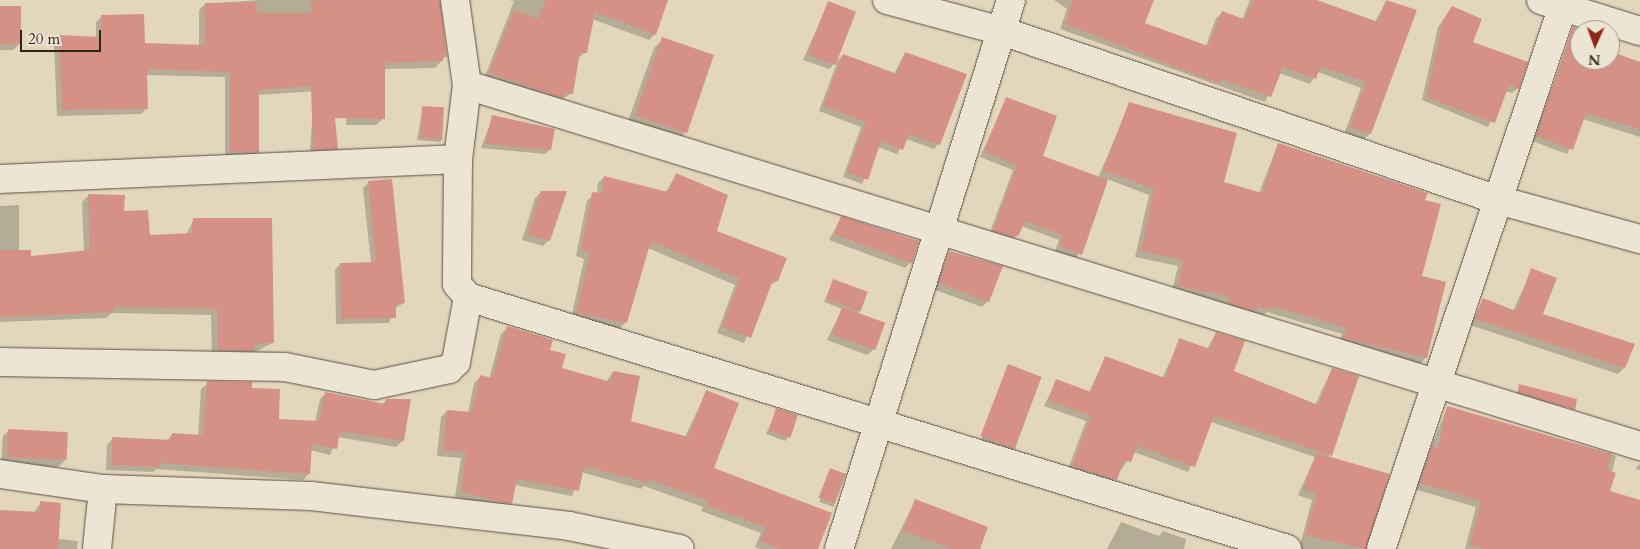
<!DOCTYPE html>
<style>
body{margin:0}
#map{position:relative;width:1640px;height:549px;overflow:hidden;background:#e2d7bd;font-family:Cardo,serif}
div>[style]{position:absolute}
.shadow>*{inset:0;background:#0003;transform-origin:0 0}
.building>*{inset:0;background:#d69186;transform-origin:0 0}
.roads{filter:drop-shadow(0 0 1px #5e4e40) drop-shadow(0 0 1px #5e4e40)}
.street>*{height:28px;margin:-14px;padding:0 14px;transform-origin:14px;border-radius:14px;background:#ece5d4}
span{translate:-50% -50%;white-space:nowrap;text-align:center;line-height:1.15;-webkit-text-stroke:4px #ece5d4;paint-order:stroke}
.north{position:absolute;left:1570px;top:20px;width:50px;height:50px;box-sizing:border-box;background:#ece5d4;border:1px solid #a29788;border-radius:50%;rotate:182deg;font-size:14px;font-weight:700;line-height:20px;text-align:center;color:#322116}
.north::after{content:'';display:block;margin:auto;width:18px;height:22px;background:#8f2418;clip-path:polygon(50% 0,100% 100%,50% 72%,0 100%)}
.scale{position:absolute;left:20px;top:30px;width:81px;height:22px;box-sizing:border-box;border:2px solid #322116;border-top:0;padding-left:6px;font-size:15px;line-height:18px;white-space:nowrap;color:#322116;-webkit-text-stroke:4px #ece5d4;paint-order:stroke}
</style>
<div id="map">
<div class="shadow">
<i style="clip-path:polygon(258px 0,320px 0,318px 91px,258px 95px,258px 152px,252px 157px,225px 157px,225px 77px,146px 75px,147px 108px,141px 114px,57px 116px,54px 42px,59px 36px,96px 38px,96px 22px,102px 16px,143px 44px,199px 46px,199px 10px,205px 4px)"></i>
<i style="clip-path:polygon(353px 0,439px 0,446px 56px,435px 68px,383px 69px,384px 118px,376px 125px,346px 125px)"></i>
<i style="clip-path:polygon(509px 0,662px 0,655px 34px,649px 40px,592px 19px,586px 52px,578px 58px,571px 94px,555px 103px,484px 79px,514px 1px)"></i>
<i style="clip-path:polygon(1054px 0,1153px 0,1144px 24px,1206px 46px,1216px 18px,1222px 13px,1242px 20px,1250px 0,1313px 0,1375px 22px,1386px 1px,1370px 134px,1364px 139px,1345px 132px,1361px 88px,1318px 72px,1310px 84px,1279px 73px,1265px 102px,1060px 29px,1067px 9px)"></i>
<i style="clip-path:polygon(828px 3px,835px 63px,829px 69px,803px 60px)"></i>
<i style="clip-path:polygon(0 7px,20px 43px,13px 50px,0 50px)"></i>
<i style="clip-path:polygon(1452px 8px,1471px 43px,1518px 88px,1512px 93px,1505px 91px,1488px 127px,1422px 100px,1438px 27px)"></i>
<i style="clip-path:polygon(1574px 28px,1580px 30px,1580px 60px,1610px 60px,1610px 39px,1613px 53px,1640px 86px,1640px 137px,1583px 119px,1567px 154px,1532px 141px)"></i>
<i style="clip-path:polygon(663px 39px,684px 135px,676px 144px,627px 124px,654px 48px)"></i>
<i style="clip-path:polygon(905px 53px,938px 144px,934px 149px,906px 139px,897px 154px,878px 147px,862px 184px,843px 177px,861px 127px,819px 111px,838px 60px,843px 55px,894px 74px)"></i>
<i style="clip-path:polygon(1006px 99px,1041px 156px,1098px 178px,1130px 103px,1223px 183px,1259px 193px,1278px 144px,1424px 201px,1420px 277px,1426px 357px,1420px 364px,1338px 344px,1342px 334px,1267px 312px,1264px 315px,1222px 309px,1224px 303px,1172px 291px,1178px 266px,1135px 257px,1149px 195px,1107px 179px,1076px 259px,1055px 251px,1059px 240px,1021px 226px,1013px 240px,989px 235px,1013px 170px,980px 157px)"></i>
<i style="clip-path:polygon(423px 107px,443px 139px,440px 142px,417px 140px)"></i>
<i style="clip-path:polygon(493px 116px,550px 149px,545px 154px,481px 148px)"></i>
<i style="clip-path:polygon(312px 122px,337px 148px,334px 151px,310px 152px)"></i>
<i style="clip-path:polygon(676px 175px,716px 232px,777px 281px,769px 286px,744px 343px,717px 333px,735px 285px,648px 248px,626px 322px,620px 328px,571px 319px,584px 259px,576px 256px,587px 200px,597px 194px,598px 183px,604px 177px,665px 193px)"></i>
<i style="clip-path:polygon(368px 183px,404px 303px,395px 308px,389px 323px,336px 324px,335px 270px,340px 264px,371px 263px,363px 188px)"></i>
<i style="clip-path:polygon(541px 192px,549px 240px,543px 246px,522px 240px,535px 198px)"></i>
<i style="clip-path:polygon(89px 195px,123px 213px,149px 236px,186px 235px,194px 219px,272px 343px,246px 357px,212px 357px,211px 315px,112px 313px,106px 318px,0 322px,0 206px,19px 205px,19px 251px,30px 257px,84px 252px,82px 202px)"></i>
<i style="clip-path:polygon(841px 218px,911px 262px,905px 268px,829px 240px)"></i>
<i style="clip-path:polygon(949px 252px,988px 301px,982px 307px,933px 289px)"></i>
<i style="clip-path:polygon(1532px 270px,1542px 315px,1624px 368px,1618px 374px,1470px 325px,1484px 300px,1513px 311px)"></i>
<i style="clip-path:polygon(834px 281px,860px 311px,857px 314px,874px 349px,867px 355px,827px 340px,842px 309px,824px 302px)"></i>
<i style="clip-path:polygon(507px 328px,549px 351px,561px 368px,606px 382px,613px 372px,629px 422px,685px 437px,706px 392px,713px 469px,817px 549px,760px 549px,755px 547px,761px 533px,701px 511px,703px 507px,644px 486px,641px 489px,581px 472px,572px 496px,515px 485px,505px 509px,455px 497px,461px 458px,437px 456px,441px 417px,447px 411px,468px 413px,474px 383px,480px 377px,489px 379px,501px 334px)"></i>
<i style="clip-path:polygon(1216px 333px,1233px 372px,1315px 405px,1332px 369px,1329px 458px,1366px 549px,1299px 549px,1312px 500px,1298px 495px,1315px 457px,1211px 422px,1188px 472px,1134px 452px,1110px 485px,1067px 472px,1086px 421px,1044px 406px,1057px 380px,1089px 392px,1105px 358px,1162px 379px,1180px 339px,1207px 349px)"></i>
<i style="left:1008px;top:366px;width:35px;height:82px;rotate:20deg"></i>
<i style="clip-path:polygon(208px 383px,251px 389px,278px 420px,315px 422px,320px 399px,326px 393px,381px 405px,386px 400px,409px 400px,402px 441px,396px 447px,338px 437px,330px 455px,310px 450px,309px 474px,303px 480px,157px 469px,153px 472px,106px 470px,107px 445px,113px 438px,166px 441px,172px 435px,198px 436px,201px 389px)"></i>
<i style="clip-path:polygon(1520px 386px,1574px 409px,1516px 395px)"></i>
<i style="clip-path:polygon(1447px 408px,1616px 456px,1593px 549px,1465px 549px,1476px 507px,1414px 489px)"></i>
<i style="clip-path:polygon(777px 410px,788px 438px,785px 441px,766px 434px)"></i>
<i style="clip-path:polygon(9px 430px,65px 461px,58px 467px,1px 463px,3px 436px)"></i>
<i style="clip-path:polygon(1640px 464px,1640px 470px,1635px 469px)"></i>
<i style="left:831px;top:470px;width:15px;height:34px;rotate:20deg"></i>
<i style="clip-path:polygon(915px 501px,979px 549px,891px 549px)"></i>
<i style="clip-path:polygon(41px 502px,58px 539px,78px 541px,77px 549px,0 549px,0 511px,34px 513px)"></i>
<i style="clip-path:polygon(1121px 522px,1159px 536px,1163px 531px,1186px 539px,1184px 549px,1107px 549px)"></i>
</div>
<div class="building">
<i style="clip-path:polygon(311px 0,440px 0,447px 57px,443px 55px,443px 61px,385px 63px,385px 119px,335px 118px,338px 149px,313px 150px,311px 86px,259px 90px,259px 152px,230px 152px,230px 72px,147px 69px,148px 109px,62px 110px,59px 35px,102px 37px,101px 15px,144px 14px,145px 43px,205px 45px,205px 3px,257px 2px,257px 13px,311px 13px)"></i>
<i style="clip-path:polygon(546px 0,668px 0,656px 35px,595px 12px,587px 53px,580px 52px,573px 94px,564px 93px,562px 98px,489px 73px,514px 10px,538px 19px)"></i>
<i style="clip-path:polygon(1073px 0,1154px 0,1145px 23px,1208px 46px,1222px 11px,1244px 19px,1254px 0,1317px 0,1378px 22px,1386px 0,1417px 10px,1371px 134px,1350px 127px,1366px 82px,1321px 66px,1316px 79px,1283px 67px,1271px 97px,1221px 79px,1219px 83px,1199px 76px,1065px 24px)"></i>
<i style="left:828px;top:1px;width:30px;height:57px;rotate:21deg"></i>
<i style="left:0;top:6px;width:21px;height:38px"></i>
<i style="clip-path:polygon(1452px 6px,1482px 19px,1473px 42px,1528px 62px,1519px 89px,1509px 85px,1495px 123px,1428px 98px,1427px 94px,1443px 20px)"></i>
<i style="clip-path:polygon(1573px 27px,1585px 30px,1580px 30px,1580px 60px,1610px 60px,1610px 38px,1619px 41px,1615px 53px,1640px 62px,1640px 129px,1586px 113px,1573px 150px,1536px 136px)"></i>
<i style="left:662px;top:37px;width:55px;height:83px;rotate:19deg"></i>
<i style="clip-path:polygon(905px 52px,967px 74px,940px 145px,909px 134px,903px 150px,881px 141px,868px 180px,847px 172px,866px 122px,823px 106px,843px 54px,897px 74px)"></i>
<i style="clip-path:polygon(1006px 97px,1057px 116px,1043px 156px,1108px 180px,1082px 255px,1059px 246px,1063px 235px,1025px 221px,1019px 235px,1014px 237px,993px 231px,1017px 165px,984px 152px)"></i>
<i style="clip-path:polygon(1129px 102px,1237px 133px,1224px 182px,1262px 193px,1278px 143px,1428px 193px,1425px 200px,1441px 204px,1422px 276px,1446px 282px,1427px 358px,1343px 338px,1347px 328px,1272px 306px,1271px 310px,1258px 307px,1256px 311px,1227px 303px,1230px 297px,1178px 286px,1183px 260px,1141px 251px,1154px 189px,1103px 170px)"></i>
<i style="left:422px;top:106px;width:22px;height:32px;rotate:3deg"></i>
<i style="clip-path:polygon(492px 115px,555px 129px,551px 150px,485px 144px)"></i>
<i style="clip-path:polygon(676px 173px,728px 195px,717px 231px,787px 258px,778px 281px,773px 280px,751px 338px,722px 327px,740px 279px,651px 241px,627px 323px,576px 313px,590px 253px,581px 250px,592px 192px,602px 193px,604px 176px,668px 192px)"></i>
<i style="clip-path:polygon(392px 179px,405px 303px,396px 304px,396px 318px,341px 319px,340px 263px,376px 262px,368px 181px)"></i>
<i style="clip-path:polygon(541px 191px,567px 191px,550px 241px,527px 234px)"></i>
<i style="clip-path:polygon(88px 194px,125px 195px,124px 211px,148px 210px,150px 235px,192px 233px,193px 218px,272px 218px,274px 343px,254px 344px,254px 351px,218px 350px,218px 309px,114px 307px,114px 312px,0 317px,0 250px,31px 250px,31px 256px,90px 250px)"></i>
<i style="clip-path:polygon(841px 216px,919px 241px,912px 263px,834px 234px)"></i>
<i style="clip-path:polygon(949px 251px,1003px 266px,989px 302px,939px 283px)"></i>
<i style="clip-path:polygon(1531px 268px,1557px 278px,1543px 314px,1635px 344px,1625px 368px,1475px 319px,1483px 298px,1516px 311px)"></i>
<i style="left:833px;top:279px;width:37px;height:21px;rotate:20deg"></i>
<i style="left:842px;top:307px;width:46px;height:29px;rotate:20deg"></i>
<i style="clip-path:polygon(507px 326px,553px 340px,550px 350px,566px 354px,562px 368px,611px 382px,613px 371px,640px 376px,631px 421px,688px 437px,706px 390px,739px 403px,714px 468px,832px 513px,818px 549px,780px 549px,760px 541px,766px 527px,706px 505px,708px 501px,649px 479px,648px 483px,584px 466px,579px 491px,517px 479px,512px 504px,461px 492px,466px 452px,443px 450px,447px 410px,472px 412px,480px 375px,492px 378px)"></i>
<i style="clip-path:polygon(1216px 332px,1245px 341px,1234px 371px,1318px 405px,1332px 368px,1359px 376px,1332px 456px,1214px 416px,1195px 467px,1137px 446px,1131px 462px,1124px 460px,1117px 480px,1072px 466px,1091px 416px,1048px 400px,1056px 379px,1091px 392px,1105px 356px,1165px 378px,1179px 338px,1210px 349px)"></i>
<i style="left:1008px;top:364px;width:36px;height:77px;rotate:21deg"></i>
<i style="clip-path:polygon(207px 381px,252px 382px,252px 388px,280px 389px,279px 419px,319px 421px,325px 392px,385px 404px,386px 399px,411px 399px,404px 441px,340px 431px,337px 449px,312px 444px,310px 474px,160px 463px,160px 467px,112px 465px,112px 437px,171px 440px,172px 433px,203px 435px)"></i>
<i style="clip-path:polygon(1519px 384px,1577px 399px,1575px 410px,1518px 392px)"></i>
<i style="clip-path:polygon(1447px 406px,1612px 454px,1607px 470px,1616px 473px,1610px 491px,1640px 500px,1640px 549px,1486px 549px,1470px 545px,1481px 501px,1420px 483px,1432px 446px,1438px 448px)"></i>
<i style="left:776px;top:408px;width:23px;height:24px;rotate:18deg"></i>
<i style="left:8px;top:429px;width:60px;height:28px;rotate:3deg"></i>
<i style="clip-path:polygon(1317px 453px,1390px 474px,1366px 549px,1305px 535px,1317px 494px,1303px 489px)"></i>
<i style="left:830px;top:468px;width:17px;height:32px;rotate:21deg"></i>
<i style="clip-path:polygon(915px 499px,988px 527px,980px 549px,953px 549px,903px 531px)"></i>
<i style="clip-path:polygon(40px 501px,61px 503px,58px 549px,0 549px,0 510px,40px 512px)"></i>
</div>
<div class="roads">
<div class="street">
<i style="left:455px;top:0;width:86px;rotate:82deg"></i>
<i style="left:467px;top:85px;width:75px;rotate:96.9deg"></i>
<i style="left:458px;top:159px;width:125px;rotate:90.5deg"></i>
<i style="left:457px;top:284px;width:17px;rotate:50deg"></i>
<i style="left:468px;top:297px;width:857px;rotate:17.1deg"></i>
<i style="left:887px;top:0;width:119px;rotate:15.1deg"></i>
<i style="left:1002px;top:31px;width:524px;rotate:18.82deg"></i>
<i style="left:1498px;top:200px;width:147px;rotate:15.4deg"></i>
<i style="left:1541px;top:0;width:104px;rotate:17.4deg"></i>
<i style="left:467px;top:85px;width:1227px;rotate:17.11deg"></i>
<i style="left:0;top:179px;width:458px;rotate:-2.5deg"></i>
<i style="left:0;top:362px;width:285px;rotate:1deg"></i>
<i style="left:285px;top:367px;width:91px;rotate:11.4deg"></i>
<i style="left:374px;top:385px;width:77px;rotate:-12deg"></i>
<i style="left:449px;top:369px;width:10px;rotate:-45deg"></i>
<i style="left:456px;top:362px;width:66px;rotate:-79.5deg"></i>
<i style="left:0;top:474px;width:104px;rotate:8.3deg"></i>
<i style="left:103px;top:489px;width:208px;rotate:1.9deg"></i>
<i style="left:311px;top:496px;width:260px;rotate:6.6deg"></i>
<i style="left:569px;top:526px;width:113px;rotate:11.7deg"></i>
<i style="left:97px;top:549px;width:60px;rotate:-84.3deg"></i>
<i style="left:839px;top:549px;width:575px;rotate:-72.6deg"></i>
<i style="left:1381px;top:549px;width:579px;rotate:-71.47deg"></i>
</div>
</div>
<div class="north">N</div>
<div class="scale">20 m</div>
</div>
